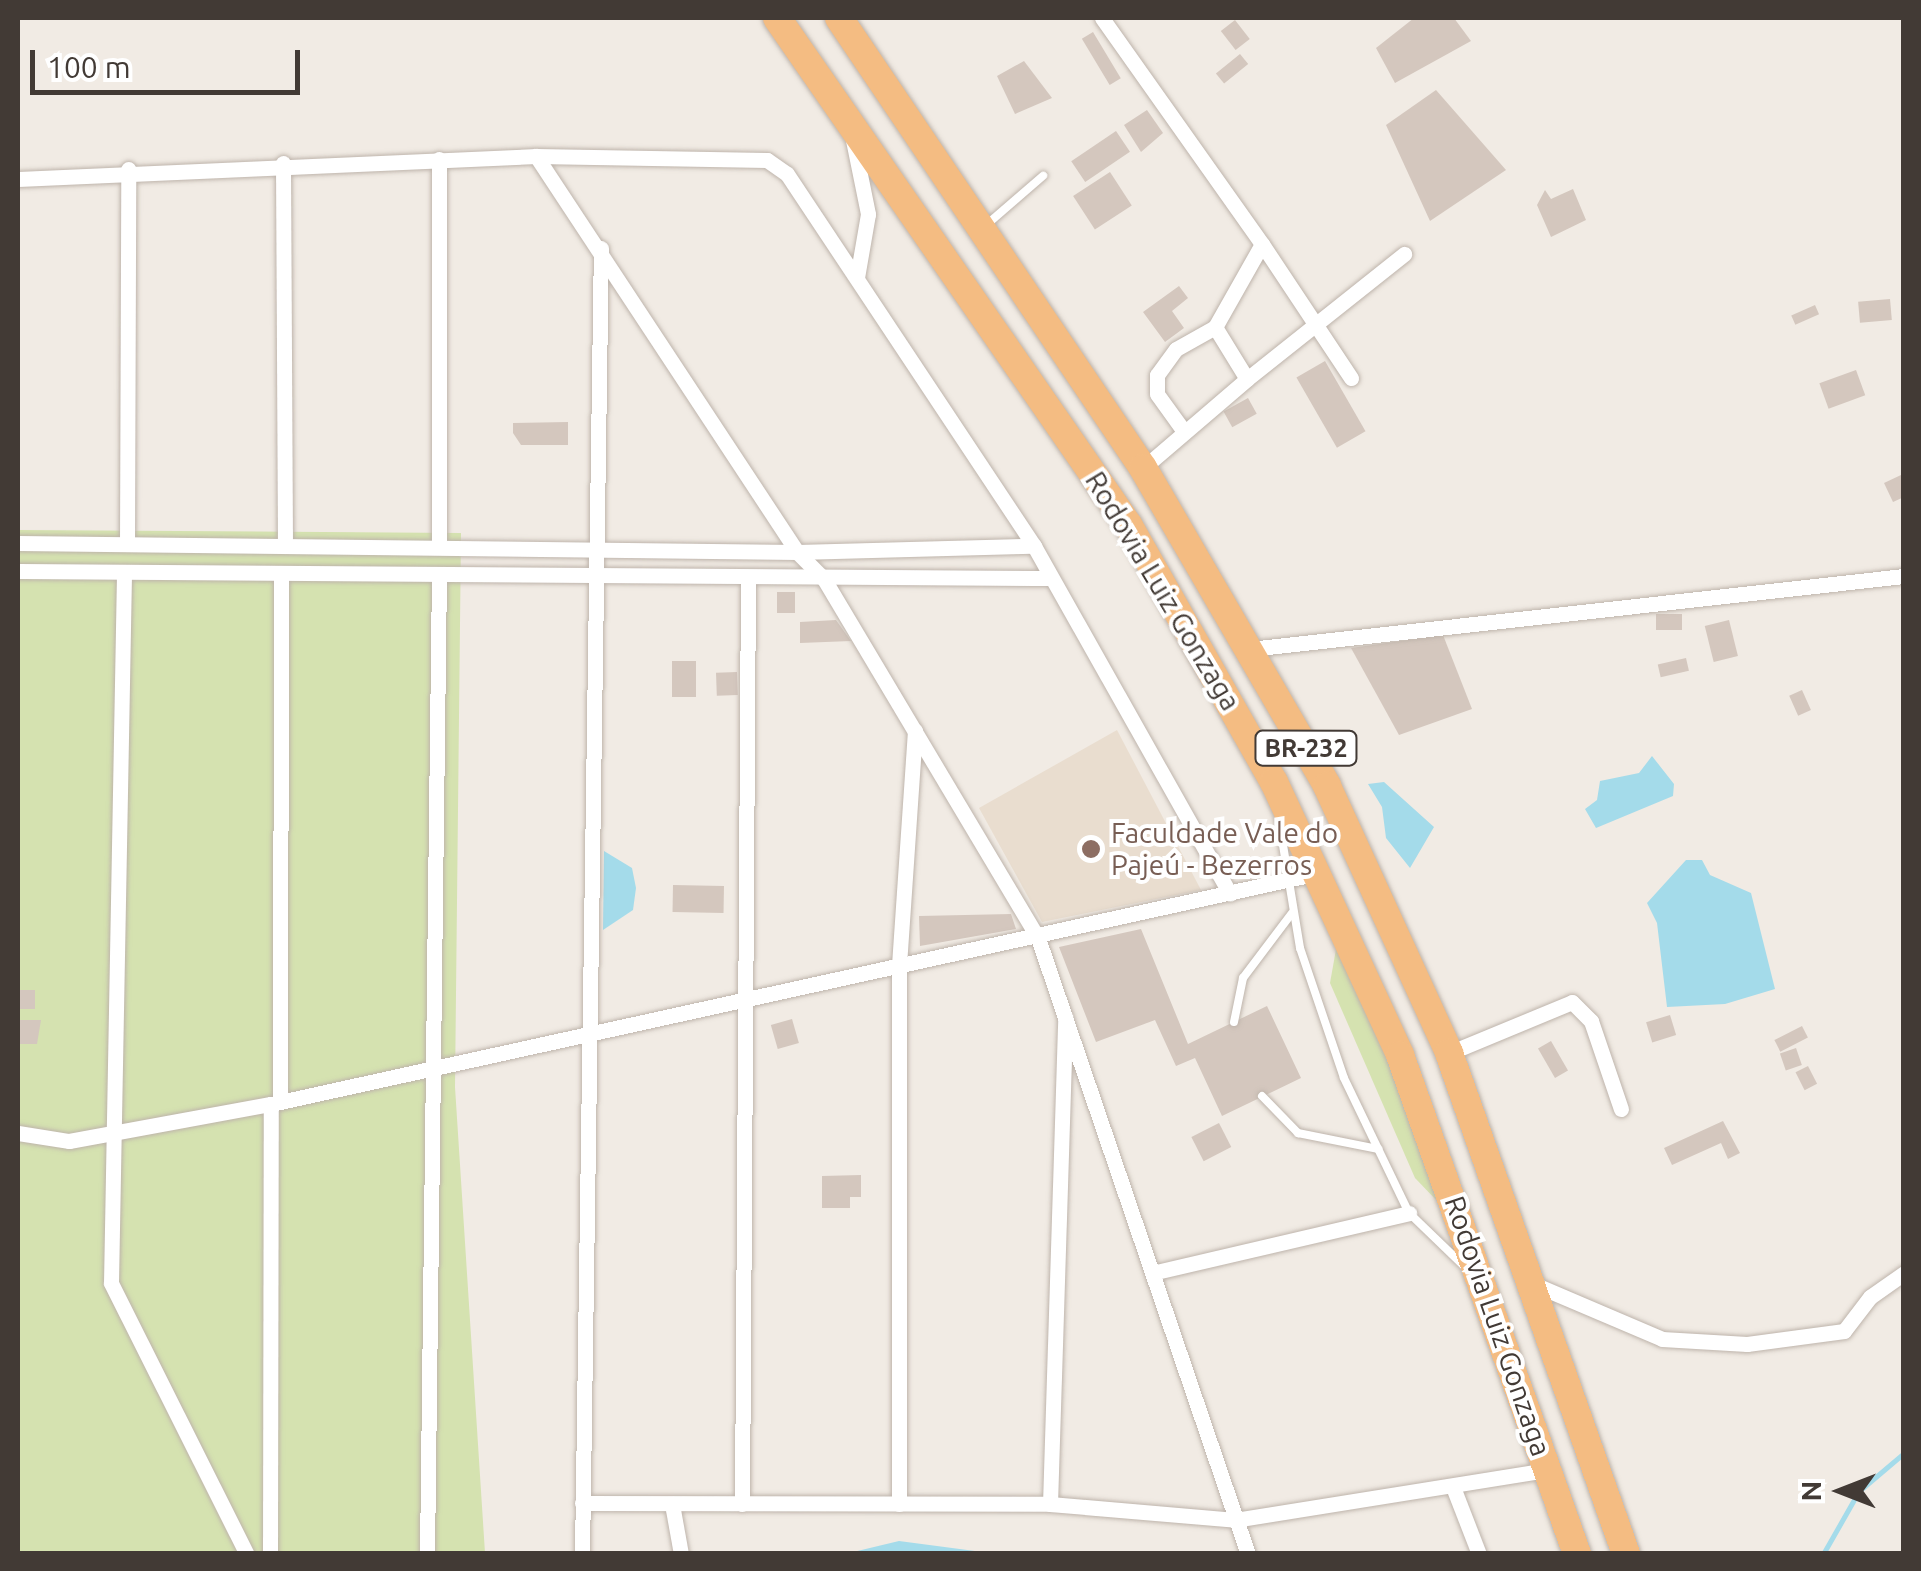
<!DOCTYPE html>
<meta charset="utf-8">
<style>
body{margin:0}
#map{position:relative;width:1921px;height:1571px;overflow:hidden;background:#f1ebe4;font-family:Ubuntu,sans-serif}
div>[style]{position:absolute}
.education>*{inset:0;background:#e9ddcf}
.green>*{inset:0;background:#d5e2b0}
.water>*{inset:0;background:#a4dbea}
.stream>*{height:5px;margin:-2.5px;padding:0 2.5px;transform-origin:2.5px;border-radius:2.5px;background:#a4dbea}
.building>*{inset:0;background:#d4c7be;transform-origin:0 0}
.roads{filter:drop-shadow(0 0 2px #beb4ab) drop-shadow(0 0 2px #beb4ab)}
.service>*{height:8px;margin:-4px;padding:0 4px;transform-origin:4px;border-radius:4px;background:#fff}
.minor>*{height:15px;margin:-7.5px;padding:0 7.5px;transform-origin:7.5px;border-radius:7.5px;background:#fff}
.trunk>*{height:28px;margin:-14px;padding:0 14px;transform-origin:14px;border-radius:14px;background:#f4bc82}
.dots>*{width:28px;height:28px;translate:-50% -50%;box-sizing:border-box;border:5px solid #fff;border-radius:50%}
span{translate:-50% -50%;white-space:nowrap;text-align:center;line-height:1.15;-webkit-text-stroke:8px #fff;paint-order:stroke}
.shield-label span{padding:2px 8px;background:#fff;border:2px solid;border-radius:8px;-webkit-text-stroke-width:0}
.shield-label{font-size:25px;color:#423a35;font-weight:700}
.street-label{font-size:28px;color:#423a35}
.education-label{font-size:28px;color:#785e54}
.left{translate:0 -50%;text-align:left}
.frame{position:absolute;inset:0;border:20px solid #423a35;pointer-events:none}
.north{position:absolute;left:1791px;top:1441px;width:100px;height:100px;-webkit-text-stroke:8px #fff;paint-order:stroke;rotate:270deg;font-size:28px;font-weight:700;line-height:40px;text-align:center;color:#423a35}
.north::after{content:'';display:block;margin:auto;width:35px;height:45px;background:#423a35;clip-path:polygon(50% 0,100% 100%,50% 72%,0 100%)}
.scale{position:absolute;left:30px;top:50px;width:270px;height:45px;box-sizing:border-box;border:5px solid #423a35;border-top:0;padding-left:12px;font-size:30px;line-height:35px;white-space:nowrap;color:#423a35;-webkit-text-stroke:8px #fff;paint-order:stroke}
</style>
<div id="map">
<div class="education">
<i style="clip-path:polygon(1117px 730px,1201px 890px,1042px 922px,979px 808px)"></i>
</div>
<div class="green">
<i style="clip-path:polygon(18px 530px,461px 533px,455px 1087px,485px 1553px,18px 1554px)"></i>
<i style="clip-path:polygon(1340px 927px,1440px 1204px,1415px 1178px,1330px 983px)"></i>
</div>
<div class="water">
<i style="clip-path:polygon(1652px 756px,1674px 784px,1673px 796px,1596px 828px,1585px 809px,1597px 800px,1600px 781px,1639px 773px)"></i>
<i style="clip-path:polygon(1384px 782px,1434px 827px,1410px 868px,1386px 838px,1382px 807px,1368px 784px)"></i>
<i style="clip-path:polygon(604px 851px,632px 868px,636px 888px,633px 910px,603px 930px)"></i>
<i style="clip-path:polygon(1686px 860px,1702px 860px,1710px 875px,1751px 893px,1775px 989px,1725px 1004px,1667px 1007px,1657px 923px,1647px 903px)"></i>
<i style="clip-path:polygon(899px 1541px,990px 1553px,849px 1553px)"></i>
</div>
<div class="stream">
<i style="left:1823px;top:1554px;width:73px;rotate:-60.3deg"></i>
<i style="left:1859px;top:1491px;width:59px;rotate:-40.2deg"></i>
</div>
<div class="building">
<i style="clip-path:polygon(1414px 18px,1454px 18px,1471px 41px,1395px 83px,1376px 48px)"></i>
<i style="left:1235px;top:20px;width:24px;height:18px;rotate:52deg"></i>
<i style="left:1093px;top:32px;width:54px;height:13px;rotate:59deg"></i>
<i style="left:1240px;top:54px;width:13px;height:31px;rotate:51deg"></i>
<i style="clip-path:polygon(1024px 61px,1052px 98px,1015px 114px,997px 76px)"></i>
<i style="clip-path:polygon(1436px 90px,1506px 170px,1430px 221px,1386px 125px)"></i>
<i style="clip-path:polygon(1147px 110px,1163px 133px,1141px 152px,1124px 125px)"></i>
<i style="left:1116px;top:131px;width:25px;height:54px;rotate:56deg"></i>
<i style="left:1110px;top:172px;width:40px;height:44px;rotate:57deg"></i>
<i style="clip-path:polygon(1573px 189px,1586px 220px,1551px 237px,1537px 205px,1545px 190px,1551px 199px)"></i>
<i style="clip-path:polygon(1179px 286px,1188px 298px,1172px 311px,1184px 328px,1165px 342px,1143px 312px)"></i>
<i style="left:1890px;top:299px;width:21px;height:32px;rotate:85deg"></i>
<i style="left:1815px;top:305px;width:10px;height:26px;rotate:66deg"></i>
<i style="left:1325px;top:361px;width:81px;height:33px;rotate:60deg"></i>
<i style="left:1856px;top:370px;width:27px;height:39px;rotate:70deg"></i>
<i style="left:1248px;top:398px;width:18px;height:28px;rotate:61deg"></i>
<i style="clip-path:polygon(568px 422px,568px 445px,521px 445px,513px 433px,513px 423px)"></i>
<i style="clip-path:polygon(1901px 475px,1904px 497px,1893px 502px,1884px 483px)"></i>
<i style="left:777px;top:592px;width:18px;height:21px"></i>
<i style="left:1682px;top:614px;width:16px;height:26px;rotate:90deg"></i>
<i style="clip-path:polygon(836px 620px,851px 641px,800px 643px,800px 622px)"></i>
<i style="left:1729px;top:620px;width:37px;height:25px;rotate:76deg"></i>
<i style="clip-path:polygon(1443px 635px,1472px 709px,1399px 735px,1351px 648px)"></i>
<i style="left:1686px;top:658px;width:13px;height:29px;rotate:77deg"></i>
<i style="left:672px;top:661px;width:24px;height:36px"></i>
<i style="left:737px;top:672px;width:23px;height:21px;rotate:88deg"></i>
<i style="left:1802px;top:690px;width:22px;height:14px;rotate:66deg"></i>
<i style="left:673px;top:885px;width:51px;height:27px;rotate:1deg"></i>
<i style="clip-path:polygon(1011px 914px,1016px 929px,920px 946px,919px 916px)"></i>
<i style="clip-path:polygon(1141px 929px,1188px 1044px,1267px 1006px,1301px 1078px,1222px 1116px,1195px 1058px,1176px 1066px,1155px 1020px,1096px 1042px,1059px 947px)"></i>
<i style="left:18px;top:990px;width:17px;height:19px"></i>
<i style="left:1670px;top:1015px;width:21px;height:25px;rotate:73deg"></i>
<i style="left:792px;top:1019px;width:25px;height:22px;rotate:74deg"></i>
<i style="clip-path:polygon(18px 1020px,41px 1020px,37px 1044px,18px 1044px)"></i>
<i style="left:1802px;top:1026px;width:13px;height:31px;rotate:63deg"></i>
<i style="left:1551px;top:1041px;width:34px;height:15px;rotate:60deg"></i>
<i style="left:1796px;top:1048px;width:18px;height:17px;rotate:71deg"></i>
<i style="left:1808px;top:1066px;width:20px;height:14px;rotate:63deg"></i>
<i style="clip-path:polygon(1723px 1121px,1740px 1153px,1728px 1159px,1721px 1143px,1672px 1165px,1664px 1148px)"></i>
<i style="left:1219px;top:1123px;width:27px;height:31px;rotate:63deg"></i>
<i style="clip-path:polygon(861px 1175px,861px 1197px,850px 1197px,850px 1208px,822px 1208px,822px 1176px)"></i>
</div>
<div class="roads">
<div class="service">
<i style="left:985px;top:226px;width:77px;rotate:-40.8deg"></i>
<i style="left:1279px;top:821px;width:129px;rotate:80.6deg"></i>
<i style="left:1300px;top:948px;width:137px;rotate:71.3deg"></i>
<i style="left:1344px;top:1078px;width:150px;rotate:64.3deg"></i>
<i style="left:1409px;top:1213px;width:75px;rotate:43.9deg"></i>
<i style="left:1234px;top:1022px;width:45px;rotate:-78.4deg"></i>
<i style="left:1243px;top:978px;width:81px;rotate:-53deg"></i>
<i style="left:1262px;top:1096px;width:52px;rotate:45.8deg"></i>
<i style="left:1298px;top:1133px;width:82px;rotate:11.3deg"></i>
</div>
<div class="minor">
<i style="left:1102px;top:18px;width:277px;rotate:54.7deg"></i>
<i style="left:1262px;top:244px;width:95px;rotate:119.5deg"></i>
<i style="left:1215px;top:327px;width:61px;rotate:58.4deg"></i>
<i style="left:1247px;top:379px;width:137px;rotate:139.4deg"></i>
<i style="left:853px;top:140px;width:76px;rotate:78.5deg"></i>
<i style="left:868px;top:214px;width:65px;rotate:99.8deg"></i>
<i style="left:536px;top:156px;width:474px;rotate:56.6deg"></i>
<i style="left:797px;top:552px;width:38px;rotate:45deg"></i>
<i style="left:824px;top:579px;width:418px;rotate:59.2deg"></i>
<i style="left:1038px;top:938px;width:651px;rotate:71.18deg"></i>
<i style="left:283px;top:163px;width:380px;rotate:89.7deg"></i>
<i style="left:18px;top:179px;width:519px;rotate:-2.54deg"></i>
<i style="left:536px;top:156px;width:231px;rotate:1deg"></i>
<i style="left:767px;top:160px;width:24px;rotate:35deg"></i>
<i style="left:787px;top:174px;width:447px;rotate:56.4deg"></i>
<i style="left:1034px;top:546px;width:399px;rotate:60.6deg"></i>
<i style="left:1262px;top:244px;width:161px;rotate:56.4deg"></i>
<i style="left:1247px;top:379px;width:201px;rotate:-38.5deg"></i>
<i style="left:1183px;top:430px;width:44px;rotate:-125.8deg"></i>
<i style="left:1157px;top:394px;width:19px;rotate:-90deg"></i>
<i style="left:1157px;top:375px;width:32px;rotate:-54deg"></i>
<i style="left:1176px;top:349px;width:45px;rotate:-29.4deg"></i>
<i style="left:18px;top:543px;width:779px;rotate:0.66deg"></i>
<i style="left:797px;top:552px;width:237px;rotate:-1.5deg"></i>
<i style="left:127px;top:544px;width:375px;rotate:-89.8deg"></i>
<i style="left:439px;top:547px;width:388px;rotate:-90deg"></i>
<i style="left:18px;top:571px;width:1033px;rotate:0.39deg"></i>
<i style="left:124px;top:574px;width:709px;rotate:91.05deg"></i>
<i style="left:111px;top:1283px;width:303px;rotate:63.4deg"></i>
<i style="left:1250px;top:649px;width:658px;rotate:-6.37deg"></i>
<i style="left:1449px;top:1053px;width:133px;rotate:-22.5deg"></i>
<i style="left:1572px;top:1002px;width:27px;rotate:45deg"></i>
<i style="left:1591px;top:1021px;width:93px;rotate:71.2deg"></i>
<i style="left:280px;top:1102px;width:528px;rotate:-89.89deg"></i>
<i style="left:18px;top:1133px;width:52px;rotate:8.9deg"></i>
<i style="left:69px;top:1141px;width:205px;rotate:-10.4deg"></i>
<i style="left:271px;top:1104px;width:1072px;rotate:-12.44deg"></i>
<i style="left:1156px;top:1272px;width:260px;rotate:-13.1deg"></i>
<i style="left:1531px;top:1283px;width:142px;rotate:23.1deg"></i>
<i style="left:1662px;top:1339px;width:85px;rotate:3.4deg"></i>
<i style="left:1747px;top:1344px;width:98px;rotate:-7.6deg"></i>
<i style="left:1844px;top:1331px;width:43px;rotate:-52.6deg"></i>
<i style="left:1870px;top:1297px;width:42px;rotate:-35.2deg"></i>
<i style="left:1453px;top:1487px;width:72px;rotate:68.8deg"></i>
<i style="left:582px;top:1503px;width:468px;rotate:0.1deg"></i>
<i style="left:1050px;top:1504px;width:186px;rotate:4.9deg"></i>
<i style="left:1235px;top:1520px;width:317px;rotate:-9.1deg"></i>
<i style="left:672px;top:1504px;width:51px;rotate:79.8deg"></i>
<i style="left:742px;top:1504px;width:927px;rotate:-89.63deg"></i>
<i style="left:899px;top:1504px;width:539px;rotate:-90deg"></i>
<i style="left:899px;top:965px;width:235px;rotate:-86.1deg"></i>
<i style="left:1050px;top:1504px;width:487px;rotate:-88.2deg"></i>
<i style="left:270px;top:1554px;width:450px;rotate:-89.9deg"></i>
<i style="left:427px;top:1554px;width:979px;rotate:-89.3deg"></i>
<i style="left:582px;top:1554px;width:1306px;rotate:-89.17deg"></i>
</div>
<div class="trunk">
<i style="left:777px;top:18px;width:618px;rotate:55.28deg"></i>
<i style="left:1129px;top:526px;width:294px;rotate:60.5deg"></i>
<i style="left:1274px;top:782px;width:301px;rotate:65.2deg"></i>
<i style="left:1400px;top:1055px;width:529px;rotate:70.47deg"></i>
<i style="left:839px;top:18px;width:543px;rotate:55.96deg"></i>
<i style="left:1143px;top:468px;width:367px;rotate:59.9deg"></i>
<i style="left:1327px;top:786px;width:294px;rotate:65.4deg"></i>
<i style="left:1449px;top:1053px;width:531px;rotate:70.54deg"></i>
</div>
</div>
<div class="dots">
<i style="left:1091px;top:849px;background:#8d6e63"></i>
</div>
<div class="shield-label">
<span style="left:1306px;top:748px">BR-232</span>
</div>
<div class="street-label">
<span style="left:1163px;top:591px;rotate:59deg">Rodovia Luiz Gonzaga</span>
<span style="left:1498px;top:1326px;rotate:71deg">Rodovia Luiz Gonzaga</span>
</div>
<div class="education-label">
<span class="left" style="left:1111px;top:849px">Faculdade Vale do<br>Pajeú - Bezerros</span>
</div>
<div class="frame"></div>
<div class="north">N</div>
<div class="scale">100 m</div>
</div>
